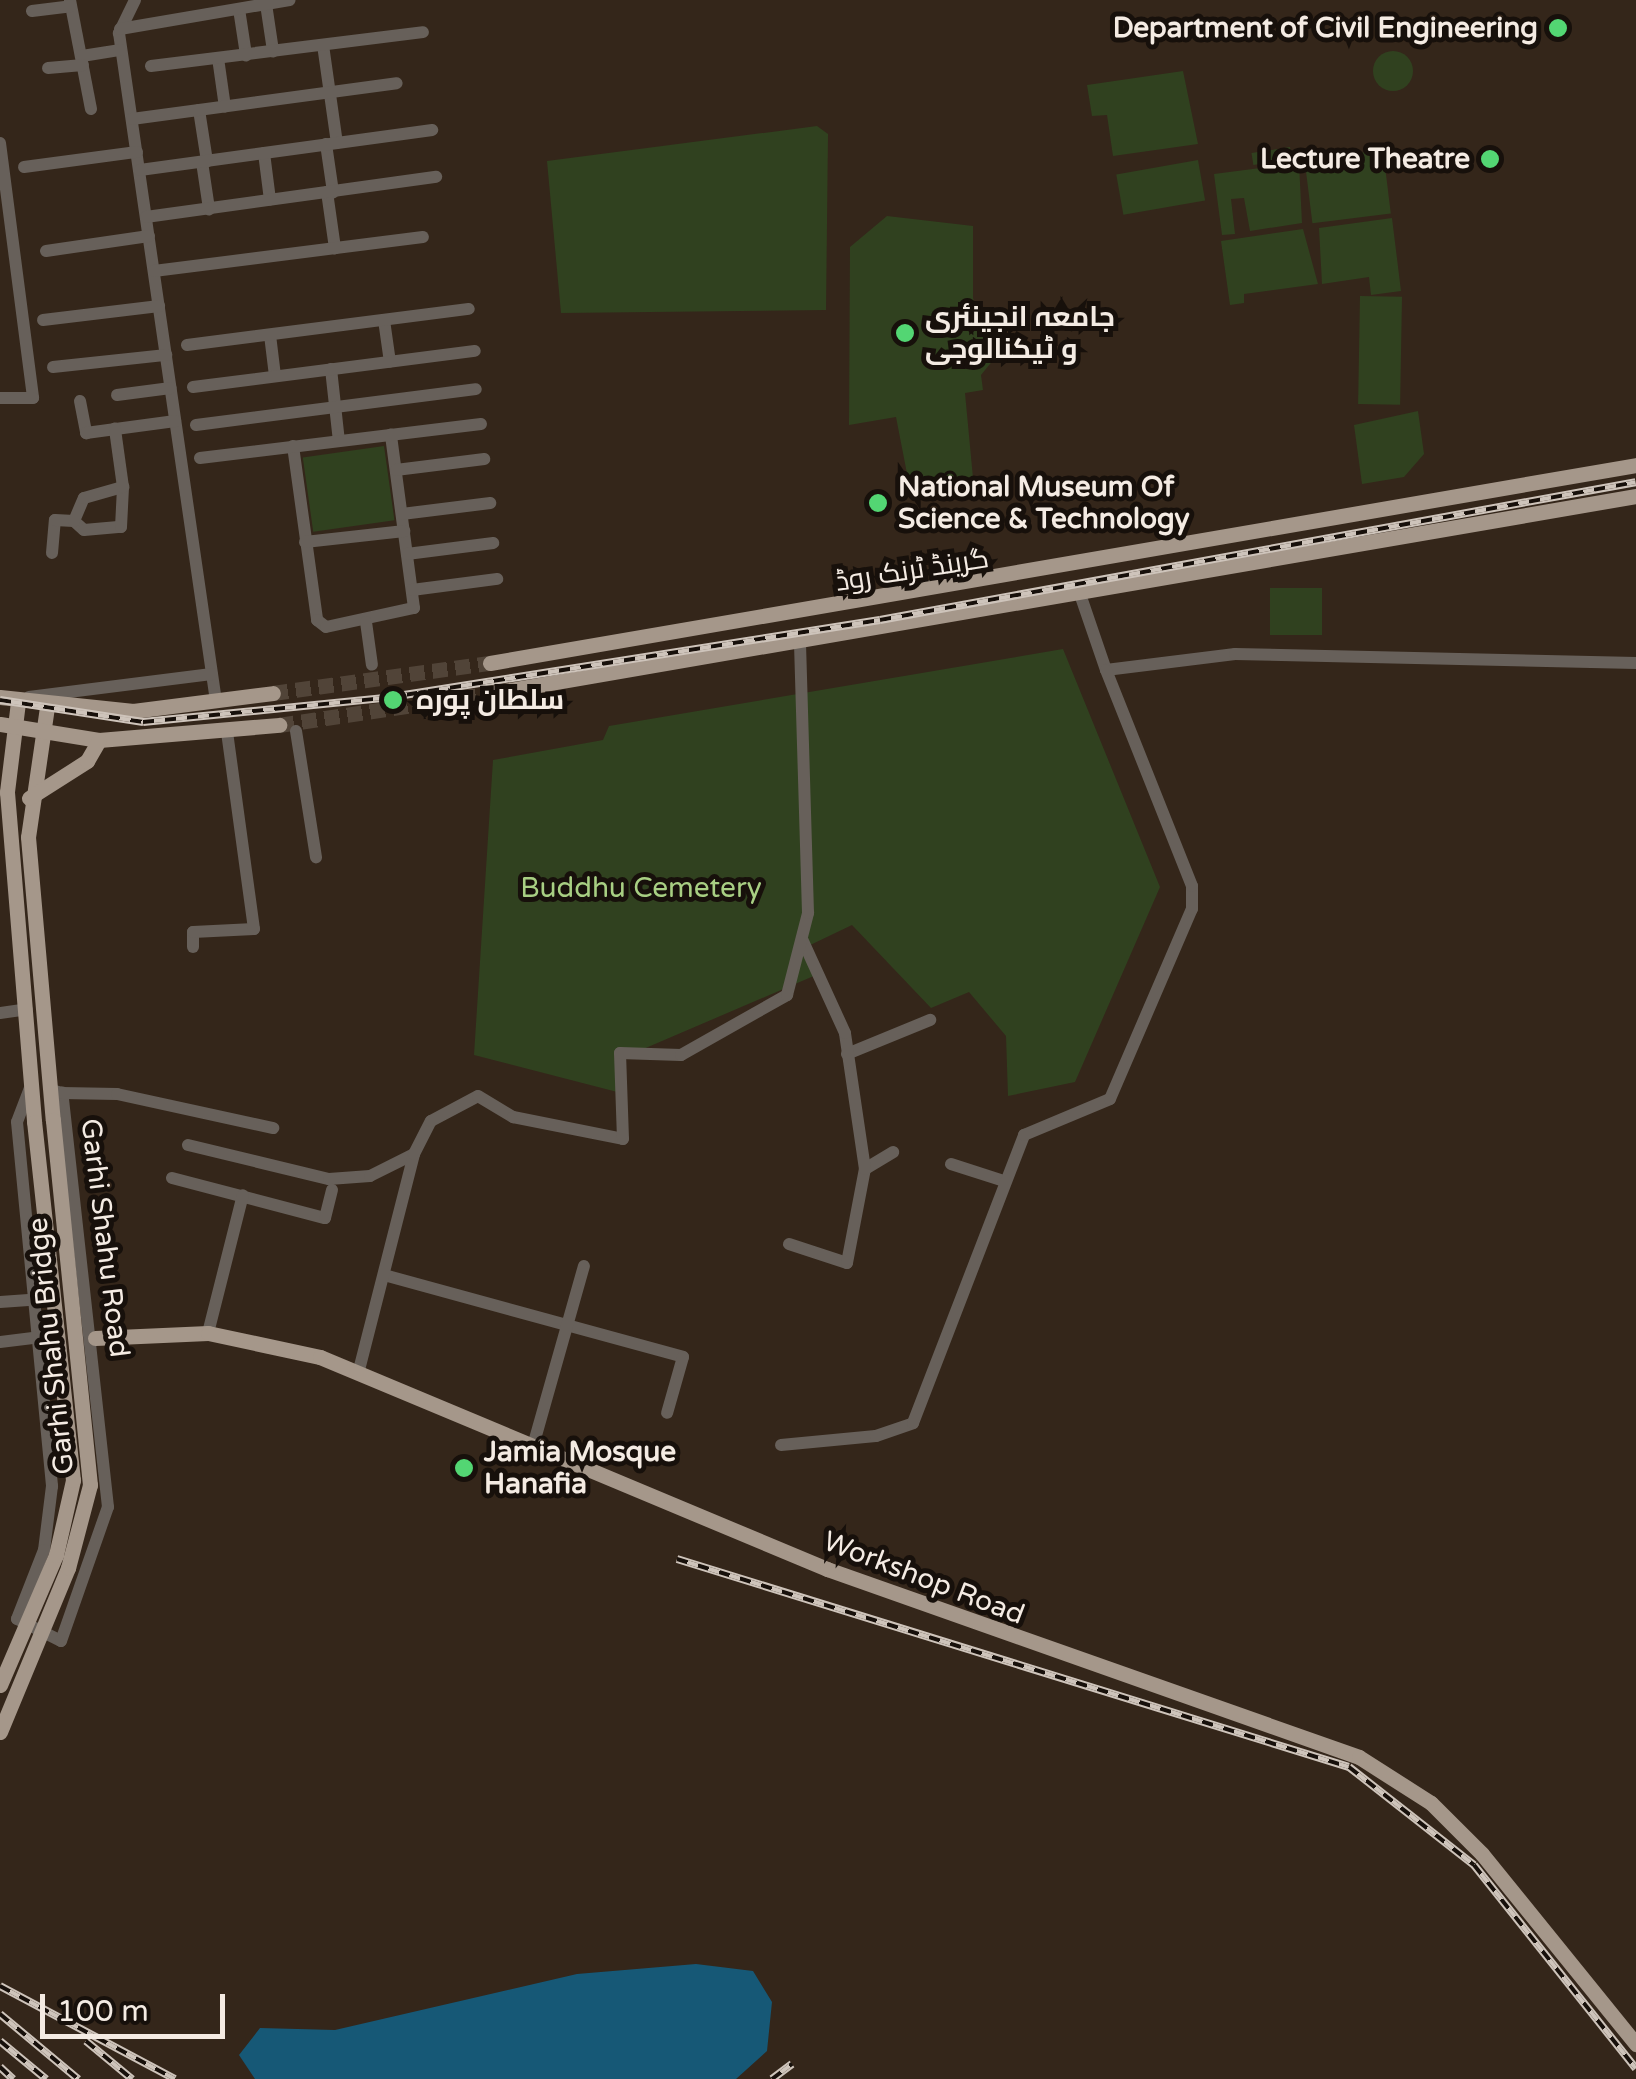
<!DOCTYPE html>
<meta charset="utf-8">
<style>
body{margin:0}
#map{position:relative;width:1636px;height:2079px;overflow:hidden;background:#34261a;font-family:"Varela Round",Cairo,sans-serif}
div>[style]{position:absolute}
.green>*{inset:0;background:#30411f;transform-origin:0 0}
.round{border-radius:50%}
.water>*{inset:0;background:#165876}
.major-tunnel>*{height:15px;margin-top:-7.5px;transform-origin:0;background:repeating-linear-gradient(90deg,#514438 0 15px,transparent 0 23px)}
.minor>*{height:12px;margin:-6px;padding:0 6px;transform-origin:6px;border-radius:6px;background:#67605a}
.major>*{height:15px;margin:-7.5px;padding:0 7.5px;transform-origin:7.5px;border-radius:7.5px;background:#a5978a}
.rail>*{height:8px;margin-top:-4px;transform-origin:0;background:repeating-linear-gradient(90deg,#17100b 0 11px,#cec4bb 0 22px);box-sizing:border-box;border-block:2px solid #cec4bb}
.major-bridge>*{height:15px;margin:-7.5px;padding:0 7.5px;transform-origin:7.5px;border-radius:7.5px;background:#a5978a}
.dots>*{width:28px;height:28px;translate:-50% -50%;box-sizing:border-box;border:5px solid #17100b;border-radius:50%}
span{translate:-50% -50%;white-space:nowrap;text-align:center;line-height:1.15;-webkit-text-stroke:10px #17100b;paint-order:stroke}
.poi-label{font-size:28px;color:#f4ebe3;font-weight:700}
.right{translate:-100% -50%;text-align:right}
.left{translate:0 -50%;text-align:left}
.street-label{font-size:28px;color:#f4ebe3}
.park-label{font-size:28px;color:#a8cf83}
.scale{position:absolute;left:40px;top:1994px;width:185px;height:45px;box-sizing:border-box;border:5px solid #f4ebe3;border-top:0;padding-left:12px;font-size:30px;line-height:35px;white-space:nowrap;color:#f4ebe3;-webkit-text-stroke:8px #17100b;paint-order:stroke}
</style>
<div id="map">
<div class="green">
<i class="round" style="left:1373px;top:51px;width:40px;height:40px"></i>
<i style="clip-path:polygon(1183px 71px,1198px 144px,1113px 156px,1107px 115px,1092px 116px,1087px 85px)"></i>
<i style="clip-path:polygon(817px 126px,828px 134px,826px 310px,561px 313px,547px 161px)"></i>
<i style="left:1290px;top:147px;width:12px;height:39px;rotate:81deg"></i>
<i style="left:1383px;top:150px;width:64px;height:79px;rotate:83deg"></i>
<i style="left:1198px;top:160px;width:41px;height:83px;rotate:80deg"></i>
<i style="clip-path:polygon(1299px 163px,1302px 223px,1250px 231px,1244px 198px,1231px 199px,1235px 234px,1222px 235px,1214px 174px)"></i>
<i style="clip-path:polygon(887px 216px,973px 226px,973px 298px,994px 359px,981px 375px,983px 390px,965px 393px,973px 478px,910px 489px,896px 417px,849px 425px,850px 247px)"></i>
<i style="clip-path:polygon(1392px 218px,1401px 291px,1371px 295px,1369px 277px,1322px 284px,1319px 228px)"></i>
<i style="clip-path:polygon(1303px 229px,1318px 284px,1244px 294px,1244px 303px,1230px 305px,1221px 241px)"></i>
<i style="left:1360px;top:296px;width:42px;height:108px;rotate:1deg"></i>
<i style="clip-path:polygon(1418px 411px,1424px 454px,1404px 477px,1362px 484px,1354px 425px)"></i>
<i style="left:384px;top:446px;width:75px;height:82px;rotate:82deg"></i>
<i style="left:1270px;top:588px;width:52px;height:47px"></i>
<i style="clip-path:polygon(1063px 649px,1160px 887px,1075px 1082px,1008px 1096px,1006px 1036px,969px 992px,931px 1008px,852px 925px,804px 948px,816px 975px,620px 1059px,625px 1094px,474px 1055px,493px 760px,603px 740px,609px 726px)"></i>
</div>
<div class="water">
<i style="clip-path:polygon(696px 1964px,753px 1971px,772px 2002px,767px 2051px,736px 2079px,255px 2079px,239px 2055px,260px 2028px,335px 2030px,577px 1974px)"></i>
</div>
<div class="major-tunnel">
<i style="left:273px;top:693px;width:219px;rotate:-7.9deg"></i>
<i style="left:279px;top:725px;width:215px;rotate:-8.5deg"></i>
</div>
<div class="minor">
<i style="left:70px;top:0;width:111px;rotate:79.1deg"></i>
<i style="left:135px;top:0;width:37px;rotate:116deg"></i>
<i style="left:119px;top:33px;width:675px;rotate:81.74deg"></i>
<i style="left:266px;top:4px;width:48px;rotate:81.5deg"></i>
<i style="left:239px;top:9px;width:47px;rotate:81.3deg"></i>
<i style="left:32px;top:11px;width:39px;rotate:-7deg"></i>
<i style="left:120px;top:29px;width:172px;rotate:-9.7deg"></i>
<i style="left:323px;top:45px;width:99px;rotate:81.9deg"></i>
<i style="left:82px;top:56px;width:39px;rotate:-9deg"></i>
<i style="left:218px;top:58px;width:49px;rotate:81.9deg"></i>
<i style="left:151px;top:66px;width:274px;rotate:-7.1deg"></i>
<i style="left:48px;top:68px;width:35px;rotate:-5deg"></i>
<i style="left:199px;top:110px;width:52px;rotate:81.1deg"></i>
<i style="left:132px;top:119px;width:267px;rotate:-7.7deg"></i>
<i style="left:0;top:143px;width:257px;rotate:82.6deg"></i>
<i style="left:33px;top:398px;width:33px;rotate:180deg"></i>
<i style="left:326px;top:144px;width:49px;rotate:81.7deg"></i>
<i style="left:264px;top:153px;width:47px;rotate:82.7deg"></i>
<i style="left:202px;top:162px;width:48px;rotate:81.5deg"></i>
<i style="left:24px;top:167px;width:114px;rotate:-7.6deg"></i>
<i style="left:140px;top:170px;width:295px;rotate:-7.8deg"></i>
<i style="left:327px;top:192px;width:57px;rotate:81.9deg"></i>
<i style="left:146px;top:217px;width:293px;rotate:-7.9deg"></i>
<i style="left:46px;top:251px;width:104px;rotate:-8.3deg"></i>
<i style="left:154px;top:271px;width:271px;rotate:-7.2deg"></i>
<i style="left:43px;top:320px;width:117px;rotate:-6.9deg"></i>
<i style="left:384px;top:320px;width:42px;rotate:81.9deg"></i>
<i style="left:270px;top:335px;width:41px;rotate:83deg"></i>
<i style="left:187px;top:345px;width:284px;rotate:-7.3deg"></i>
<i style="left:53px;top:367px;width:114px;rotate:-6.1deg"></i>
<i style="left:331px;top:369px;width:72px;rotate:83.7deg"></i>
<i style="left:193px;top:387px;width:284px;rotate:-7.3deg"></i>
<i style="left:117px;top:395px;width:54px;rotate:-7.4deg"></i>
<i style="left:80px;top:401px;width:33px;rotate:79deg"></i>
<i style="left:86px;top:433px;width:90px;rotate:-7.7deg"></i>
<i style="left:196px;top:425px;width:282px;rotate:-7.3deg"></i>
<i style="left:293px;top:446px;width:176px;rotate:82.1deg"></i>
<i style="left:317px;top:620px;width:11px;rotate:38deg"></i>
<i style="left:326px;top:627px;width:90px;rotate:-12.2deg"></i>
<i style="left:414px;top:608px;width:175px;rotate:-97.6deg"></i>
<i style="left:200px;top:458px;width:283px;rotate:-6.9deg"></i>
<i style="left:396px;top:470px;width:89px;rotate:-7.1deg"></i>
<i style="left:402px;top:514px;width:89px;rotate:-7.1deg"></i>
<i style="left:74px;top:521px;width:13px;rotate:42deg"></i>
<i style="left:84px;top:530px;width:37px;rotate:-5deg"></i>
<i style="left:121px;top:527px;width:40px;rotate:-87.1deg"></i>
<i style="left:305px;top:542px;width:100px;rotate:-6.3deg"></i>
<i style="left:52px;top:553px;width:33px;rotate:-85deg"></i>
<i style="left:55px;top:520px;width:19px;rotate:3deg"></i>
<i style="left:74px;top:521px;width:25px;rotate:-67deg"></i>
<i style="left:84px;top:498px;width:41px;rotate:-15.8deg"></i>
<i style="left:123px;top:487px;width:59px;rotate:-97.9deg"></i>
<i style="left:407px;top:554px;width:87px;rotate:-7.3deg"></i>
<i style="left:412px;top:590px;width:86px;rotate:-7.4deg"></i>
<i style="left:1081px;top:597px;width:77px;rotate:71.1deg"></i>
<i style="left:1106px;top:670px;width:130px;rotate:-7.1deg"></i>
<i style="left:1235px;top:654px;width:401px;rotate:1.3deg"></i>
<i style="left:366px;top:622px;width:43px;rotate:82.1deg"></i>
<i style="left:29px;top:697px;width:184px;rotate:-7.2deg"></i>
<i style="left:296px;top:731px;width:128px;rotate:81deg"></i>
<i style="left:193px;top:947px;width:15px;rotate:-90deg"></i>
<i style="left:193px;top:932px;width:61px;rotate:-2.8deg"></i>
<i style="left:254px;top:929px;width:198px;rotate:-97.8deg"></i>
<i style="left:0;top:1013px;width:27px;rotate:-8deg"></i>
<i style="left:847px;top:1054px;width:90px;rotate:-22.3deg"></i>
<i style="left:30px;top:1088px;width:36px;rotate:111deg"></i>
<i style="left:17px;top:1122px;width:366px;rotate:84.5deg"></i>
<i style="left:52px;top:1486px;width:64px;rotate:97.1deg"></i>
<i style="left:44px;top:1550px;width:74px;rotate:111.4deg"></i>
<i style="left:17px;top:1619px;width:49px;rotate:26.6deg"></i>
<i style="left:61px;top:1641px;width:142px;rotate:-70.7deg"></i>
<i style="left:108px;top:1507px;width:417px;rotate:-96.3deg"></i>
<i style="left:62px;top:1093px;width:11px;rotate:-165deg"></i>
<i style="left:62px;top:1093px;width:55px;rotate:1deg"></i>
<i style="left:117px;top:1094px;width:160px;rotate:12.3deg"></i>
<i style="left:188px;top:1145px;width:145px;rotate:13.6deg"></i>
<i style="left:329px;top:1179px;width:41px;rotate:-4.2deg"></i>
<i style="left:370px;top:1176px;width:49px;rotate:-26.6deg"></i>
<i style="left:951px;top:1164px;width:56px;rotate:17.8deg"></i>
<i style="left:865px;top:1169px;width:33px;rotate:-31deg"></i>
<i style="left:172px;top:1178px;width:158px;rotate:14.7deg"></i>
<i style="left:325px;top:1218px;width:29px;rotate:-76deg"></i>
<i style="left:789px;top:1244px;width:61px;rotate:18.1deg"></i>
<i style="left:847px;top:1263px;width:96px;rotate:-79.2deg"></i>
<i style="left:865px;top:1169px;width:137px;rotate:-98.4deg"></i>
<i style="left:845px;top:1033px;width:103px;rotate:-114.6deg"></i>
<i style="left:384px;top:1275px;width:310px;rotate:15.3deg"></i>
<i style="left:683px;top:1357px;width:58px;rotate:105.9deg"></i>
<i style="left:0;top:1302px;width:32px;rotate:-4deg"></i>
<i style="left:208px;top:1333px;width:142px;rotate:-75.8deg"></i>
<i style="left:0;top:1342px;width:35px;rotate:-7deg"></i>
<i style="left:359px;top:1370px;width:223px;rotate:-75.7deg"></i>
<i style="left:414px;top:1154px;width:37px;rotate:-63deg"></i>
<i style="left:431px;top:1121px;width:53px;rotate:-28deg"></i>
<i style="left:478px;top:1096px;width:41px;rotate:31deg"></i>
<i style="left:513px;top:1117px;width:112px;rotate:11.3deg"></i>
<i style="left:623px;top:1139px;width:86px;rotate:-92deg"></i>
<i style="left:620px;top:1053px;width:61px;rotate:1.9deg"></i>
<i style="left:681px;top:1055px;width:122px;rotate:-29.5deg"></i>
<i style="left:787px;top:995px;width:85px;rotate:-75.6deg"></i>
<i style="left:808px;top:913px;width:269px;rotate:-91.7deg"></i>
<i style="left:781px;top:1445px;width:95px;rotate:-5.4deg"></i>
<i style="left:876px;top:1436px;width:39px;rotate:-19deg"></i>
<i style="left:913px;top:1423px;width:309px;rotate:-68.9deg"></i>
<i style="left:1024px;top:1135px;width:93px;rotate:-22.7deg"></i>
<i style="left:1110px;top:1099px;width:207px;rotate:-66.7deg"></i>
<i style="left:1192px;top:909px;width:23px;rotate:-90deg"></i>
<i style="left:1192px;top:886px;width:232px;rotate:-111.7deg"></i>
<i style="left:533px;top:1446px;width:187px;rotate:-74.2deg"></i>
</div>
<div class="major">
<i style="left:490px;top:663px;width:1163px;rotate:-9.8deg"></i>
<i style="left:492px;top:693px;width:1161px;rotate:-9.77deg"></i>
<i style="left:0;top:697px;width:134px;rotate:6deg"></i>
<i style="left:133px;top:711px;width:141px;rotate:-7.3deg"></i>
<i style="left:18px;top:702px;width:91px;rotate:97deg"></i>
<i style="left:7px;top:792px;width:331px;rotate:85.3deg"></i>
<i style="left:47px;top:707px;width:131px;rotate:98.3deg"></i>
<i style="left:28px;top:837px;width:284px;rotate:85deg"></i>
<i style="left:0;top:724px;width:100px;rotate:9.2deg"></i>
<i style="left:99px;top:740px;width:181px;rotate:-4.8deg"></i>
<i style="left:29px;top:798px;width:69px;rotate:-32.5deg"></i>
<i style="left:87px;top:761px;width:24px;rotate:-60deg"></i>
<i style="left:95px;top:1338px;width:113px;rotate:-2.5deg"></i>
<i style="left:208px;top:1333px;width:115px;rotate:12.1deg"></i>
<i style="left:320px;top:1357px;width:550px;rotate:22.69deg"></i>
<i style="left:827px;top:1569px;width:564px;rotate:19.46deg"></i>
<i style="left:1359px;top:1757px;width:85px;rotate:32.6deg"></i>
<i style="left:1431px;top:1803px;width:72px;rotate:45deg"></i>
<i style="left:1482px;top:1854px;width:245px;rotate:51deg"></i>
</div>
<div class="rail">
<i style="left:0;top:700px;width:145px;rotate:8.7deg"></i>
<i style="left:143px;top:722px;width:243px;rotate:-5.7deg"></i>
<i style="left:385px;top:698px;width:501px;rotate:-8.95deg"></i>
<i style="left:880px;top:620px;width:768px;rotate:-10.34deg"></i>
<i style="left:677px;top:1559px;width:703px;rotate:17.2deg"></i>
<i style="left:1349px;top:1767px;width:159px;rotate:38.1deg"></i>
<i style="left:1474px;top:1865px;width:260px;rotate:51.5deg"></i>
<i style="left:0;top:1986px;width:198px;rotate:28deg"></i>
<i style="left:0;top:2014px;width:102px;rotate:39.8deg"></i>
<i style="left:0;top:2041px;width:60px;rotate:39.6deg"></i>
<i style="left:86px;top:2041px;width:60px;rotate:39.6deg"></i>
<i style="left:0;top:2067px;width:18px;rotate:43deg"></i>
<i style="left:772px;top:2079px;width:25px;rotate:-37deg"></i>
</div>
<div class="major-bridge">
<i style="left:0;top:1685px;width:142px;rotate:-66.7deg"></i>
<i style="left:56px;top:1555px;width:77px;rotate:-77.2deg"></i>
<i style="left:73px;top:1480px;width:360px;rotate:-96.2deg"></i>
<i style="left:0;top:1732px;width:178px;rotate:-67.5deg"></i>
<i style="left:68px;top:1568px;width:86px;rotate:-75.2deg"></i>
<i style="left:90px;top:1485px;width:367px;rotate:-95.8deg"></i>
</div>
<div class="dots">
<i style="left:1558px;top:28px;background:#53d673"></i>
<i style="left:1490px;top:159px;background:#53d673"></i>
<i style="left:905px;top:333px;background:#53d673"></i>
<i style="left:878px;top:503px;background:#53d673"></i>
<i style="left:393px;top:700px;background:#53d673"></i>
<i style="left:464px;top:1468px;background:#53d673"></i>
</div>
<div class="poi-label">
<span class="right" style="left:1538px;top:28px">Department of Civil Engineering</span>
<span class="right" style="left:1470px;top:159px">Lecture Theatre</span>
<span class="left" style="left:925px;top:333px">جامعہ انجینئری<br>و ٹیکنالوجی</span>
<span class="left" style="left:898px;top:503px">National Museum Of<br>Science &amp; Technology</span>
<span class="left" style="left:416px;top:700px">سلطان پورہ</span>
<span class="left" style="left:484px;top:1468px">Jamia Mosque<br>Hanafia</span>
</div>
<div class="street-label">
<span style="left:912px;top:570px;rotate:-9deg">گرینڈ ٹرنک روڈ</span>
<span style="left:105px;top:1238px;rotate:83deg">Garhi Shahu Road</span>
<span style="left:51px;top:1346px;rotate:-96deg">Garhi Shahu Bridge</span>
<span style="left:924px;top:1578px;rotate:21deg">Workshop Road</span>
</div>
<div class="park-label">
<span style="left:641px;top:888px">Buddhu Cemetery</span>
</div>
<div class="scale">100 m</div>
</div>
